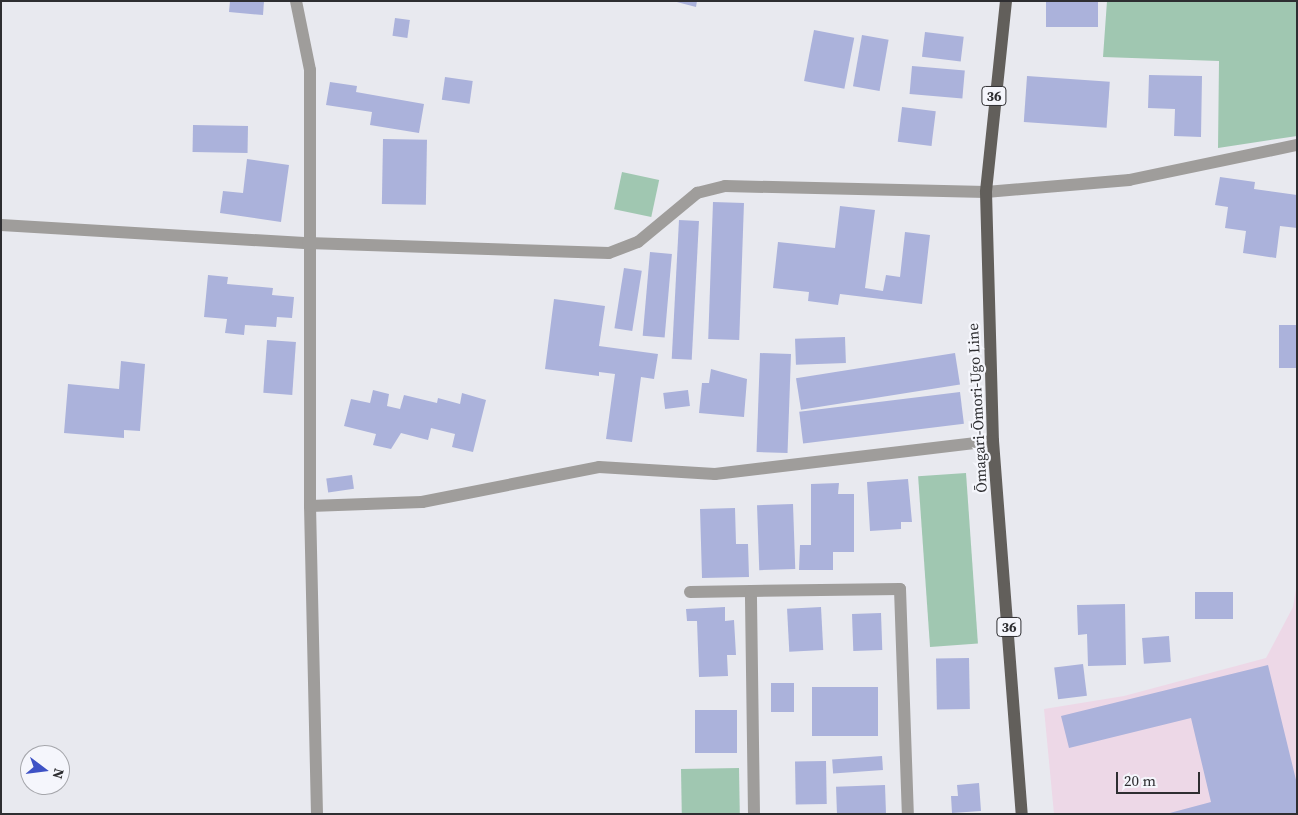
<!DOCTYPE html>
<meta charset="utf-8">
<style>
body{margin:0}
#map{position:relative;width:1298px;height:815px;overflow:hidden;background:#e8e9ef;font-family:"Source Serif 4",serif}
div>[style]{position:absolute}
.industrial>*{inset:0;background:#edd8e7}
.green>*{inset:0;background:#a0c7b1;transform-origin:0 0}
.building>*{inset:0;background:#abb2db;transform-origin:0 0}
.street>*{height:12px;margin:-6px;padding:0 6px;transform-origin:6px;border-radius:6px;background:#9f9d9b}
.primary>*{height:12px;margin:-6px;padding:0 6px;transform-origin:6px;border-radius:6px;background:#625f5b}
span{translate:-50% -50%;white-space:nowrap;text-align:center;line-height:1.15;-webkit-text-stroke:4.5px #f5f6fc;paint-order:stroke}
.shield-label span{padding:1px 4px;background:#f5f6fc;border:1px solid;border-radius:4px;-webkit-text-stroke-width:0}
.shield-label{font-size:14px;color:#2e2e31;font-weight:700}
.street-label{font-size:15px;color:#2e2e31}
.frame{position:absolute;inset:0;border:2px solid #2e2e31;pointer-events:none}
.north{position:absolute;left:20px;top:745px;width:50px;height:50px;box-sizing:border-box;background:#f5f6fc;border:1px solid #a5a6ab;border-radius:50%;rotate:105deg;font-size:14px;font-weight:700;line-height:20px;text-align:center;color:#2e2e31}
.north::after{content:'';display:block;margin:auto;width:18px;height:22px;background:#3e52c5;clip-path:polygon(50% 0,100% 100%,50% 72%,0 100%)}
.scale{position:absolute;left:1116px;top:772px;width:84px;height:22px;box-sizing:border-box;border:2px solid #2e2e31;border-top:0;padding-left:6px;font-size:15px;line-height:18px;white-space:nowrap;color:#2e2e31;-webkit-text-stroke:4px #f5f6fc;paint-order:stroke}
</style>
<div id="map">
<div class="industrial">
<i style="clip-path:polygon(1297px 583px,1297px 814px,1054px 814px,1044px 709px,1124px 696px,1266px 658px,1293px 607px)"></i>
</div>
<div class="green">
<i style="clip-path:polygon(1107px 1px,1297px 1px,1297px 136px,1218px 148px,1219px 61px,1103px 57px)"></i>
<i style="left:622px;top:172px;width:38px;height:38px;rotate:12deg"></i>
<i style="left:966px;top:473px;width:171px;height:48px;rotate:86deg"></i>
<i style="left:739px;top:768px;width:46px;height:58px;rotate:89deg"></i>
</div>
<div class="building">
<i style="clip-path:polygon(230px 1px,264px 1px,263px 15px,229px 12px)"></i>
<i style="clip-path:polygon(673px 1px,697px 1px,696px 7px)"></i>
<i style="left:1046px;top:1px;width:52px;height:26px"></i>
<i style="left:395px;top:18px;width:15px;height:18px;rotate:8deg"></i>
<i style="left:814px;top:30px;width:41px;height:52px;rotate:11deg"></i>
<i style="left:925px;top:32px;width:39px;height:25px;rotate:7deg"></i>
<i style="left:862px;top:35px;width:27px;height:52px;rotate:10deg"></i>
<i style="left:912px;top:66px;width:53px;height:28px;rotate:5deg"></i>
<i style="clip-path:polygon(1149px 75px,1202px 76px,1201px 137px,1174px 136px,1175px 109px,1148px 108px)"></i>
<i style="left:1027px;top:76px;width:83px;height:46px;rotate:4deg"></i>
<i style="left:445px;top:77px;width:28px;height:23px;rotate:8deg"></i>
<i style="clip-path:polygon(330px 82px,357px 86px,356px 92px,424px 104px,419px 133px,370px 125px,372px 112px,326px 105px)"></i>
<i style="left:902px;top:107px;width:34px;height:35px;rotate:7deg"></i>
<i style="left:193px;top:125px;width:55px;height:27px;rotate:1deg"></i>
<i style="left:383px;top:139px;width:44px;height:65px;rotate:1deg"></i>
<i style="clip-path:polygon(247px 159px,289px 165px,281px 222px,220px 213px,223px 191px,243px 193px)"></i>
<i style="clip-path:polygon(1220px 177px,1255px 182px,1254px 189px,1297px 195px,1297px 228px,1280px 226px,1276px 258px,1243px 253px,1246px 231px,1225px 228px,1228px 207px,1215px 205px)"></i>
<i style="left:713px;top:202px;width:31px;height:137px;rotate:2deg"></i>
<i style="clip-path:polygon(840px 206px,875px 210px,865px 288px,883px 291px,886px 275px,900px 277px,905px 232px,930px 235px,922px 304px,840px 294px,838px 305px,808px 301px,809px 292px,773px 288px,778px 242px,835px 248px)"></i>
<i style="left:679px;top:220px;width:20px;height:139px;rotate:3deg"></i>
<i style="left:650px;top:252px;width:22px;height:84px;rotate:5deg"></i>
<i style="left:624px;top:268px;width:18px;height:61px;rotate:9deg"></i>
<i style="clip-path:polygon(208px 275px,228px 277px,227px 284px,273px 288px,272px 295px,294px 297px,292px 318px,277px 317px,276px 327px,245px 325px,244px 335px,225px 333px,227px 319px,204px 317px)"></i>
<i style="clip-path:polygon(554px 299px,605px 306px,599px 346px,658px 354px,654px 379px,641px 377px,632px 442px,606px 439px,615px 374px,599px 372px,599px 376px,545px 369px)"></i>
<i style="left:1279px;top:325px;width:18px;height:43px"></i>
<i style="left:845px;top:337px;width:26px;height:50px;rotate:88deg"></i>
<i style="left:267px;top:340px;width:29px;height:53px;rotate:4deg"></i>
<i style="left:760px;top:353px;width:31px;height:99px;rotate:2deg"></i>
<i style="left:955px;top:353px;width:32px;height:161px;rotate:81deg"></i>
<i style="clip-path:polygon(121px 361px,145px 364px,140px 431px,124px 430px,124px 438px,64px 433px,68px 384px,119px 389px)"></i>
<i style="clip-path:polygon(711px 369px,747px 379px,744px 417px,699px 413px,702px 383px,709px 383px)"></i>
<i style="clip-path:polygon(373px 390px,389px 394px,387px 406px,400px 409px,404px 395px,437px 403px,438px 398px,460px 404px,462px 393px,486px 400px,473px 452px,452px 447px,455px 434px,431px 428px,428px 440px,401px 433px,391px 449px,373px 445px,376px 434px,344px 426px,351px 399px,370px 403px)"></i>
<i style="left:688px;top:390px;width:16px;height:25px;rotate:83deg"></i>
<i style="left:960px;top:392px;width:32px;height:162px;rotate:83deg"></i>
<i style="left:352px;top:475px;width:14px;height:26px;rotate:82deg"></i>
<i style="clip-path:polygon(908px 479px,912px 522px,901px 522px,901px 529px,870px 531px,867px 482px)"></i>
<i style="clip-path:polygon(839px 483px,838px 494px,854px 494px,854px 552px,833px 552px,833px 570px,799px 570px,800px 545px,811px 545px,811px 484px)"></i>
<i style="left:793px;top:504px;width:65px;height:36px;rotate:88deg"></i>
<i style="clip-path:polygon(735px 508px,736px 544px,748px 544px,749px 577px,702px 578px,700px 509px)"></i>
<i style="left:1195px;top:592px;width:38px;height:27px"></i>
<i style="clip-path:polygon(1125px 604px,1126px 665px,1088px 666px,1087px 634px,1078px 635px,1077px 605px)"></i>
<i style="clip-path:polygon(725px 607px,725px 621px,734px 620px,736px 655px,727px 655px,728px 676px,699px 677px,697px 621px,687px 621px,686px 609px)"></i>
<i style="left:821px;top:607px;width:43px;height:34px;rotate:87deg"></i>
<i style="left:881px;top:613px;width:37px;height:29px;rotate:88deg"></i>
<i style="left:1169px;top:636px;width:26px;height:27px;rotate:86deg"></i>
<i style="left:969px;top:658px;width:51px;height:33px;rotate:89deg"></i>
<i style="left:1083px;top:664px;width:32px;height:29px;rotate:83deg"></i>
<i style="clip-path:polygon(1268px 665px,1297px 784px,1297px 814px,1166px 814px,1211px 802px,1191px 718px,1069px 748px,1061px 716px)"></i>
<i style="left:771px;top:683px;width:23px;height:29px"></i>
<i style="left:812px;top:687px;width:66px;height:49px"></i>
<i style="left:695px;top:710px;width:42px;height:43px"></i>
<i style="left:882px;top:756px;width:14px;height:50px;rotate:86deg"></i>
<i style="left:826px;top:761px;width:43px;height:31px;rotate:89deg"></i>
<i style="clip-path:polygon(979px 783px,981px 811px,952px 813px,951px 796px,958px 796px,957px 785px)"></i>
<i style="left:885px;top:785px;width:29px;height:49px;rotate:88deg"></i>
</div>
<div class="street">
<i style="left:296px;top:1px;width:70px;rotate:78.5deg"></i>
<i style="left:310px;top:70px;width:436px;rotate:90deg"></i>
<i style="left:310px;top:506px;width:308px;rotate:88.7deg"></i>
<i style="left:1px;top:225px;width:308px;rotate:3.4deg"></i>
<i style="left:308px;top:243px;width:301px;rotate:1.9deg"></i>
<i style="left:609px;top:253px;width:31px;rotate:-21deg"></i>
<i style="left:638px;top:242px;width:77px;rotate:-39.7deg"></i>
<i style="left:697px;top:193px;width:29px;rotate:-14deg"></i>
<i style="left:725px;top:186px;width:261px;rotate:1.3deg"></i>
<i style="left:986px;top:192px;width:144px;rotate:-4.8deg"></i>
<i style="left:1129px;top:180px;width:172px;rotate:-11.8deg"></i>
<i style="left:310px;top:506px;width:112px;rotate:-2deg"></i>
<i style="left:422px;top:502px;width:180px;rotate:-11.2deg"></i>
<i style="left:599px;top:467px;width:116px;rotate:3.5deg"></i>
<i style="left:715px;top:474px;width:280px;rotate:-6.8deg"></i>
<i style="left:690px;top:592px;width:61px;rotate:-0.9deg"></i>
<i style="left:754px;top:814px;width:223px;rotate:-90.8deg"></i>
<i style="left:751px;top:591px;width:149px;rotate:-0.8deg"></i>
<i style="left:900px;top:589px;width:225px;rotate:88deg"></i>
</div>
<div class="primary">
<i style="left:1006px;top:1px;width:192px;rotate:96deg"></i>
<i style="left:986px;top:192px;width:249px;rotate:88.4deg"></i>
<i style="left:993px;top:441px;width:374px;rotate:85.6deg"></i>
</div>
<div class="shield-label">
<span style="left:994px;top:96px">36</span>
<span style="left:1009px;top:627px">36</span>
</div>
<div class="street-label">
<span style="left:977px;top:408px;rotate:-93deg">Ōmagari-Ōmori-Ugo Line</span>
</div>
<div class="frame"></div>
<div class="north">N</div>
<div class="scale">20 m</div>
</div>
